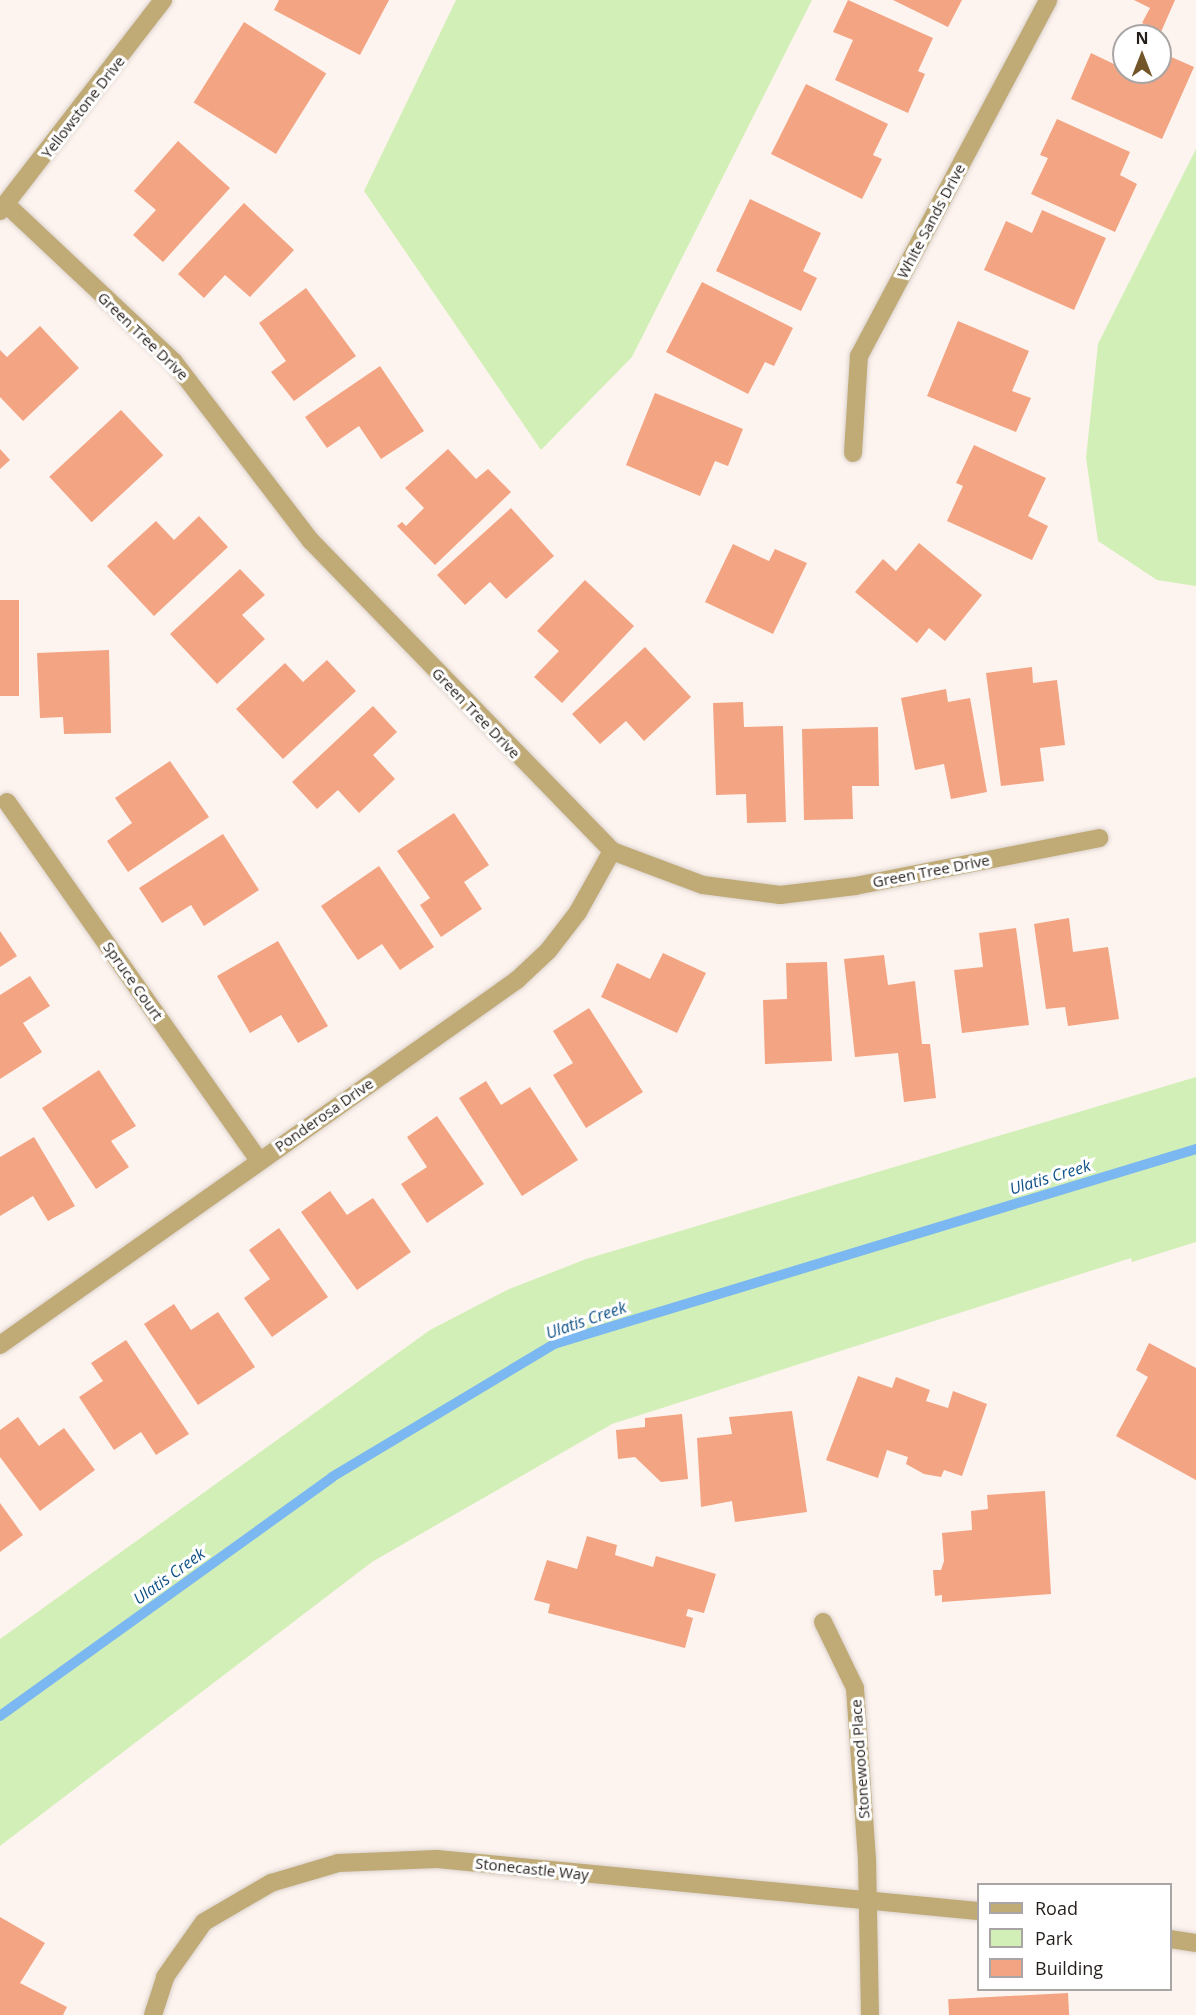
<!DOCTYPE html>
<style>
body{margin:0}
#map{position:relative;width:1196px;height:2015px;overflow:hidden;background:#fef4ef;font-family:"Open Sans",sans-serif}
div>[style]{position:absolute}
.green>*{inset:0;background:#d3efb8}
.stream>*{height:10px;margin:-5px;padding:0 5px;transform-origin:5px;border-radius:5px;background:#7bb7f0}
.building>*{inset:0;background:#f3a483;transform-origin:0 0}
.roads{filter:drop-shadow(0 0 2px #dbd2cd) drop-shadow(0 0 2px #dbd2cd)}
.minor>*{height:18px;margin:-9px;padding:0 9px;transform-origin:9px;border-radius:9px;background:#c0aa76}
span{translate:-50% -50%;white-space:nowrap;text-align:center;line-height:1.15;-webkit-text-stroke:6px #fff;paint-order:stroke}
.street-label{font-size:15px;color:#251f1c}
.water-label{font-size:16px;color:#0f5186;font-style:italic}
.legend{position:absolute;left:977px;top:1883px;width:195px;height:108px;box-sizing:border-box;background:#fff;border:2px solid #a8a5a4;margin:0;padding:8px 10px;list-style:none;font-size:18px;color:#251f1c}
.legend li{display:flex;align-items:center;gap:12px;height:30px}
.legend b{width:30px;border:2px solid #a8a5a4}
.north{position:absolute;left:1112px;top:24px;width:60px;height:60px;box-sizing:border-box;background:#fff;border:2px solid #a8a5a4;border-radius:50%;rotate:0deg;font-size:16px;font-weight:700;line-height:24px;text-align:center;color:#251f1c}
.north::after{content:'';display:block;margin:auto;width:21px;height:27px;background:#725629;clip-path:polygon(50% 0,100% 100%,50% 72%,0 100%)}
</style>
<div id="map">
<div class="green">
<i style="clip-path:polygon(456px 0,812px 0,632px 357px,541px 450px,364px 191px)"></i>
<i style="clip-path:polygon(1196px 149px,1196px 586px,1157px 580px,1098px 541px,1086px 458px,1098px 344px)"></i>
<i style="clip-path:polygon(1196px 1077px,1196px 1242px,1132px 1262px,1131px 1258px,612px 1424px,372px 1562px,0 1846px,0 1639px,430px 1330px,507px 1290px,586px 1259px)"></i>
</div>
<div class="stream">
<i style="left:0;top:1716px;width:409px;rotate:-35.7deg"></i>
<i style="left:332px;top:1477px;width:259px;rotate:-30.9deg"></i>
<i style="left:554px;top:1344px;width:671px;rotate:-16.9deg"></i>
</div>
<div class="building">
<i style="clip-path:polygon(279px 0,389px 0,360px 55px,274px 10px)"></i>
<i style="clip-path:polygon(848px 0,933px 38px,918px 71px,925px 74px,908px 113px,835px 80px,853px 40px,833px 32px)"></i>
<i style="clip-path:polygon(893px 0,962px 0,948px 27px)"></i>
<i style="clip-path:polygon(1134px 0,1175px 0,1161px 32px,1142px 23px,1150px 8px)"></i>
<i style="left:244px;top:22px;width:97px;height:95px;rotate:32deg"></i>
<i style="clip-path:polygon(1124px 52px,1124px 72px,1160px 72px,1160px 52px,1194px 67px,1162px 139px,1071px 99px,1091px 53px,1118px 66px)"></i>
<i style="clip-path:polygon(806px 84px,888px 124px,873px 155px,882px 159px,862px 199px,771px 154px)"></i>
<i style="clip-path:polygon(1057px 119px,1130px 152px,1120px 175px,1137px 184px,1115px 232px,1031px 194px,1048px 158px,1040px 155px)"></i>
<i style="clip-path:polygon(178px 141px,230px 188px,163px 262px,133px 235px,156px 210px,134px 191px)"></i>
<i style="clip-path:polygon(750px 199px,821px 233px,803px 271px,817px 278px,801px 311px,716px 271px)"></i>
<i style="clip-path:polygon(244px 203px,294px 250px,250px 297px,225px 275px,204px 298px,178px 274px)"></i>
<i style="clip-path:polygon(1042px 210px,1106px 238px,1074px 310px,984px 270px,1006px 221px,1032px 233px)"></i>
<i style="clip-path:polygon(702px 282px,793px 328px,774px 366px,765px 362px,748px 394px,666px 352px)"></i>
<i style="clip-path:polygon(306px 288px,356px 356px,294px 401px,271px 372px,286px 361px,259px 323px)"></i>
<i style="clip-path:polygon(958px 321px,1029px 351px,1012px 391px,1031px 398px,1016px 432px,927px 396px)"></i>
<i style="clip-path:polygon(40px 326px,79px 368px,23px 421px,0 397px,0 350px,7px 357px)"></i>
<i style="clip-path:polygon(380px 366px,424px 431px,381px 459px,359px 426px,327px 448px,305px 417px)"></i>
<i style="clip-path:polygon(655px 393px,743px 429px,728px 466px,715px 461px,700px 496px,626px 465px)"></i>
<i style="left:121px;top:410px;width:62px;height:98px;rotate:47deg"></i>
<i style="clip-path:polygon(974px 445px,1046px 478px,1028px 516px,1048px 526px,1032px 560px,947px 521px,963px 486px,956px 483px)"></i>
<i style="clip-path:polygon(0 449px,10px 460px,0 469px)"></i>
<i style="clip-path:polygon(448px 449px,476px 479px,488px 469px,511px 492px,435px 565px,397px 526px,402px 522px,406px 526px,424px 508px,405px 488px)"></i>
<i style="clip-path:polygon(511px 508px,554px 556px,506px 599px,490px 582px,465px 605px,437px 575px)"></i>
<i style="clip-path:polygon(199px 516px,228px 547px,154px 616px,107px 566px,156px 521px,174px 540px)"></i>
<i style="clip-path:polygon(919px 543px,982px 595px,945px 641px,929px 628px,917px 643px,855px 592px,883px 559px,896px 571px)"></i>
<i style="clip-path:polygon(733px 544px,769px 561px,775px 549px,807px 563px,773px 634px,705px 602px)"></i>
<i style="clip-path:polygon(240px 569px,265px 595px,242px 615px,265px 639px,217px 684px,170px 634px)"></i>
<i style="clip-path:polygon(585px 580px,634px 626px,562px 703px,534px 677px,559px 651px,537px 631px)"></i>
<i style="left:0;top:600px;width:19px;height:96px"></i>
<i style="clip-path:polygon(645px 647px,691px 697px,644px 741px,626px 721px,600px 744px,572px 714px)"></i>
<i style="clip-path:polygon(109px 650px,111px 733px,64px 734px,63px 717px,40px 718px,37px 653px)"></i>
<i style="clip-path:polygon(327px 660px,356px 691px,283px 759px,236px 709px,285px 663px,303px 682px)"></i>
<i style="clip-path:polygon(1032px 667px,1033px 683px,1057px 680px,1065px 745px,1040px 748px,1044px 781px,1001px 786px,986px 673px)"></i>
<i style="clip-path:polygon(946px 689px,948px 702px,970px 698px,987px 792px,951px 799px,944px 764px,915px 770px,901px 698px)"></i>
<i style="clip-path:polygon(743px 702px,744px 727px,783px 726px,786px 822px,747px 823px,746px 794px,716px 795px,713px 703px)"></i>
<i style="clip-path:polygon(373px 706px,397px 732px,373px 755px,395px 779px,359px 813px,338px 790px,317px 809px,292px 782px)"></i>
<i style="clip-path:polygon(878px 727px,879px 786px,852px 786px,853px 819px,804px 820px,802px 729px)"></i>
<i style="clip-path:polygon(170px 761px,209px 817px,128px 872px,107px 841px,132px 823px,115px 798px)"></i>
<i style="clip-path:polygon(454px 813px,489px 865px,464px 882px,482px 909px,441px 937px,420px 905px,430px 898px,397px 851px)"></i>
<i style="clip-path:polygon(223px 834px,259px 890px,204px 926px,191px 905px,162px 923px,139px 888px)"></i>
<i style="clip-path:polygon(379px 866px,434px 947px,400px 970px,382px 944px,358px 960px,321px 906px)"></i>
<i style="clip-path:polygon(1069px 918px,1073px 952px,1108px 947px,1119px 1019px,1068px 1026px,1065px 1007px,1046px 1009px,1034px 924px)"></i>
<i style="clip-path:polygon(1016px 928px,1029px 1025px,962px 1033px,954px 970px,983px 967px,979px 933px)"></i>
<i style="clip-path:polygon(0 931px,17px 956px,0 967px)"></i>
<i style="clip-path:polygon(278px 941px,328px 1026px,298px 1043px,281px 1015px,250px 1033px,217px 976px)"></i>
<i style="clip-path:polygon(663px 953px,706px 973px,677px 1033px,601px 997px,617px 963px,650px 979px)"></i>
<i style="clip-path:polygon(884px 955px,888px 985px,915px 981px,922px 1044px,930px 1044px,936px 1098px,904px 1102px,898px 1053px,855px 1057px,844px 959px)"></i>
<i style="clip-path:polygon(827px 962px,832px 1061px,765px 1064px,763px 1000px,787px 999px,786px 963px)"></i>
<i style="clip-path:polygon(30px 976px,50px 1006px,23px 1023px,42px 1052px,0 1079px,0 995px)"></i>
<i style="clip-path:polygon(589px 1008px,643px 1092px,586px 1128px,553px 1075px,573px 1063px,553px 1031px)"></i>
<i style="clip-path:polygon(99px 1070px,136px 1126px,111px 1141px,129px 1167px,96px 1189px,42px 1108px)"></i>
<i style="clip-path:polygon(486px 1081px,501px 1105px,530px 1087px,578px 1160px,522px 1196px,459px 1098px)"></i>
<i style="clip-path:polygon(437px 1116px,484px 1184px,427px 1223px,401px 1184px,427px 1167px,407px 1137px)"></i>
<i style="clip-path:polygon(34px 1137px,75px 1206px,48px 1221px,33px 1196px,0 1216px,0 1157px)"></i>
<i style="clip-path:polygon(330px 1191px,347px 1215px,373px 1198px,411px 1252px,357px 1290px,301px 1212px)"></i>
<i style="clip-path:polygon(279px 1228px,328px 1297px,272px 1337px,244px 1298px,270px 1279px,249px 1250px)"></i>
<i style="clip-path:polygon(174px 1304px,191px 1330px,218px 1312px,255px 1367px,198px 1405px,144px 1324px)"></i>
<i style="clip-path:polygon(126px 1340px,189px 1434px,156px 1455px,141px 1432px,114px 1450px,79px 1397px,103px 1381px,91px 1363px)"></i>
<i style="clip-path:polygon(1149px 1343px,1196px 1368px,1196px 1480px,1116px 1436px,1148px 1377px,1136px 1370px)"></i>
<i style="clip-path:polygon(858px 1376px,892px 1388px,896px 1377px,930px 1390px,926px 1401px,948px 1408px,953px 1391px,987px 1404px,962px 1476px,944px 1470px,941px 1477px,924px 1474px,906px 1464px,908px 1457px,887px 1450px,878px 1478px,826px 1460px)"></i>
<i style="clip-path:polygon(792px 1411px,807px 1512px,735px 1522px,732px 1501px,701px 1507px,697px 1438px,732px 1434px,729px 1417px)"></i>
<i style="clip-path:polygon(682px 1414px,688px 1479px,661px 1482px,635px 1457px,618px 1459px,616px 1430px,645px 1427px,645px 1418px)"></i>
<i style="clip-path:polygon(18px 1417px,39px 1446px,64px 1428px,95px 1470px,40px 1511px,0 1457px,0 1430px)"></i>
<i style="clip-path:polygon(1045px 1491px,1051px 1594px,942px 1602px,942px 1595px,935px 1596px,933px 1570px,941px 1570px,944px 1561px,942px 1533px,972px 1530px,971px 1511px,988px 1509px,987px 1495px)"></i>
<i style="clip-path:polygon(0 1503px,23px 1535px,0 1552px)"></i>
<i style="clip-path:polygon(587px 1536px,617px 1545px,615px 1555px,653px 1567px,656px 1556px,716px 1574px,704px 1613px,688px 1609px,686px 1616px,693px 1618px,685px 1648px,548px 1613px,550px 1604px,534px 1600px,547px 1560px,577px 1569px)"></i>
<i style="clip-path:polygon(0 1917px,45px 1943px,20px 1983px,67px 2007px,63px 2015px,0 2015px)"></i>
<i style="left:1068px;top:1993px;width:22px;height:120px;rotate:87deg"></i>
</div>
<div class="roads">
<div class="minor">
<i style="left:7px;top:205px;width:229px;rotate:43.2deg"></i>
<i style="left:174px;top:362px;width:225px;rotate:52.6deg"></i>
<i style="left:311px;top:541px;width:432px;rotate:45.8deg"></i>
<i style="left:612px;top:851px;width:97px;rotate:20.5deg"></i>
<i style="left:703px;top:885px;width:78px;rotate:7.4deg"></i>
<i style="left:780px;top:895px;width:76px;rotate:-6.8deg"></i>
<i style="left:855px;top:886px;width:249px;rotate:-11.1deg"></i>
<i style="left:0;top:211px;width:267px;rotate:-52.3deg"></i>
<i style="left:853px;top:453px;width:97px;rotate:-86.5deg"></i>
<i style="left:859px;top:356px;width:403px;rotate:-62deg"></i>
<i style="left:7px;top:802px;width:438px;rotate:54.9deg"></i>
<i style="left:0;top:1345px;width:633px;rotate:-35.22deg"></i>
<i style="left:517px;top:980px;width:42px;rotate:-43.1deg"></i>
<i style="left:548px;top:951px;width:49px;rotate:-52.4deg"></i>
<i style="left:578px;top:912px;width:70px;rotate:-60.9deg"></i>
<i style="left:823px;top:1622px;width:73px;rotate:64.1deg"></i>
<i style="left:855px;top:1688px;width:171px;rotate:86deg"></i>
<i style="left:867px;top:1859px;width:156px;rotate:88.9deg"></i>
<i style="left:1170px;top:1939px;width:26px;rotate:9deg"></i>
<i style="left:153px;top:2015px;width:40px;rotate:-72deg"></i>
<i style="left:165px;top:1977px;width:67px;rotate:-54.7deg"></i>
<i style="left:204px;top:1922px;width:78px;rotate:-30.2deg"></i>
<i style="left:271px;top:1883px;width:70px;rotate:-16.6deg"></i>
<i style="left:338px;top:1863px;width:99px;rotate:-2.3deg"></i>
<i style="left:437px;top:1859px;width:543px;rotate:5.49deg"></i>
</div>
</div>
<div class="street-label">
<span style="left:83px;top:107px;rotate:-52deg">Yellowstone Drive</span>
<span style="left:931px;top:221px;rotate:-62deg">White Sands Drive</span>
<span style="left:143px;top:336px;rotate:44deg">Green Tree Drive</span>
<span style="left:476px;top:713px;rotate:46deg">Green Tree Drive</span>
<span style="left:931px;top:871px;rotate:-11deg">Green Tree Drive</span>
<span style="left:133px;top:981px;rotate:55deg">Spruce Court</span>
<span style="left:324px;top:1115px;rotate:-35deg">Ponderosa Drive</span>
<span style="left:860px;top:1759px;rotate:-94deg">Stonewood Place</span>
<span style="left:532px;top:1869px;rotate:6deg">Stonecastle Way</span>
</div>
<div class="water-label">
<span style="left:1050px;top:1177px;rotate:-17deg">Ulatis Creek</span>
<span style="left:586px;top:1320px;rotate:-19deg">Ulatis Creek</span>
<span style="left:169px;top:1576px;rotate:-36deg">Ulatis Creek</span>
</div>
<ul class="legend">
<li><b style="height:8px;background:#c0aa76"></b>Road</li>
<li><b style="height:16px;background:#d3efb8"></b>Park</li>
<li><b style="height:16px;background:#f3a483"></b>Building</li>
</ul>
<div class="north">N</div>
</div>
